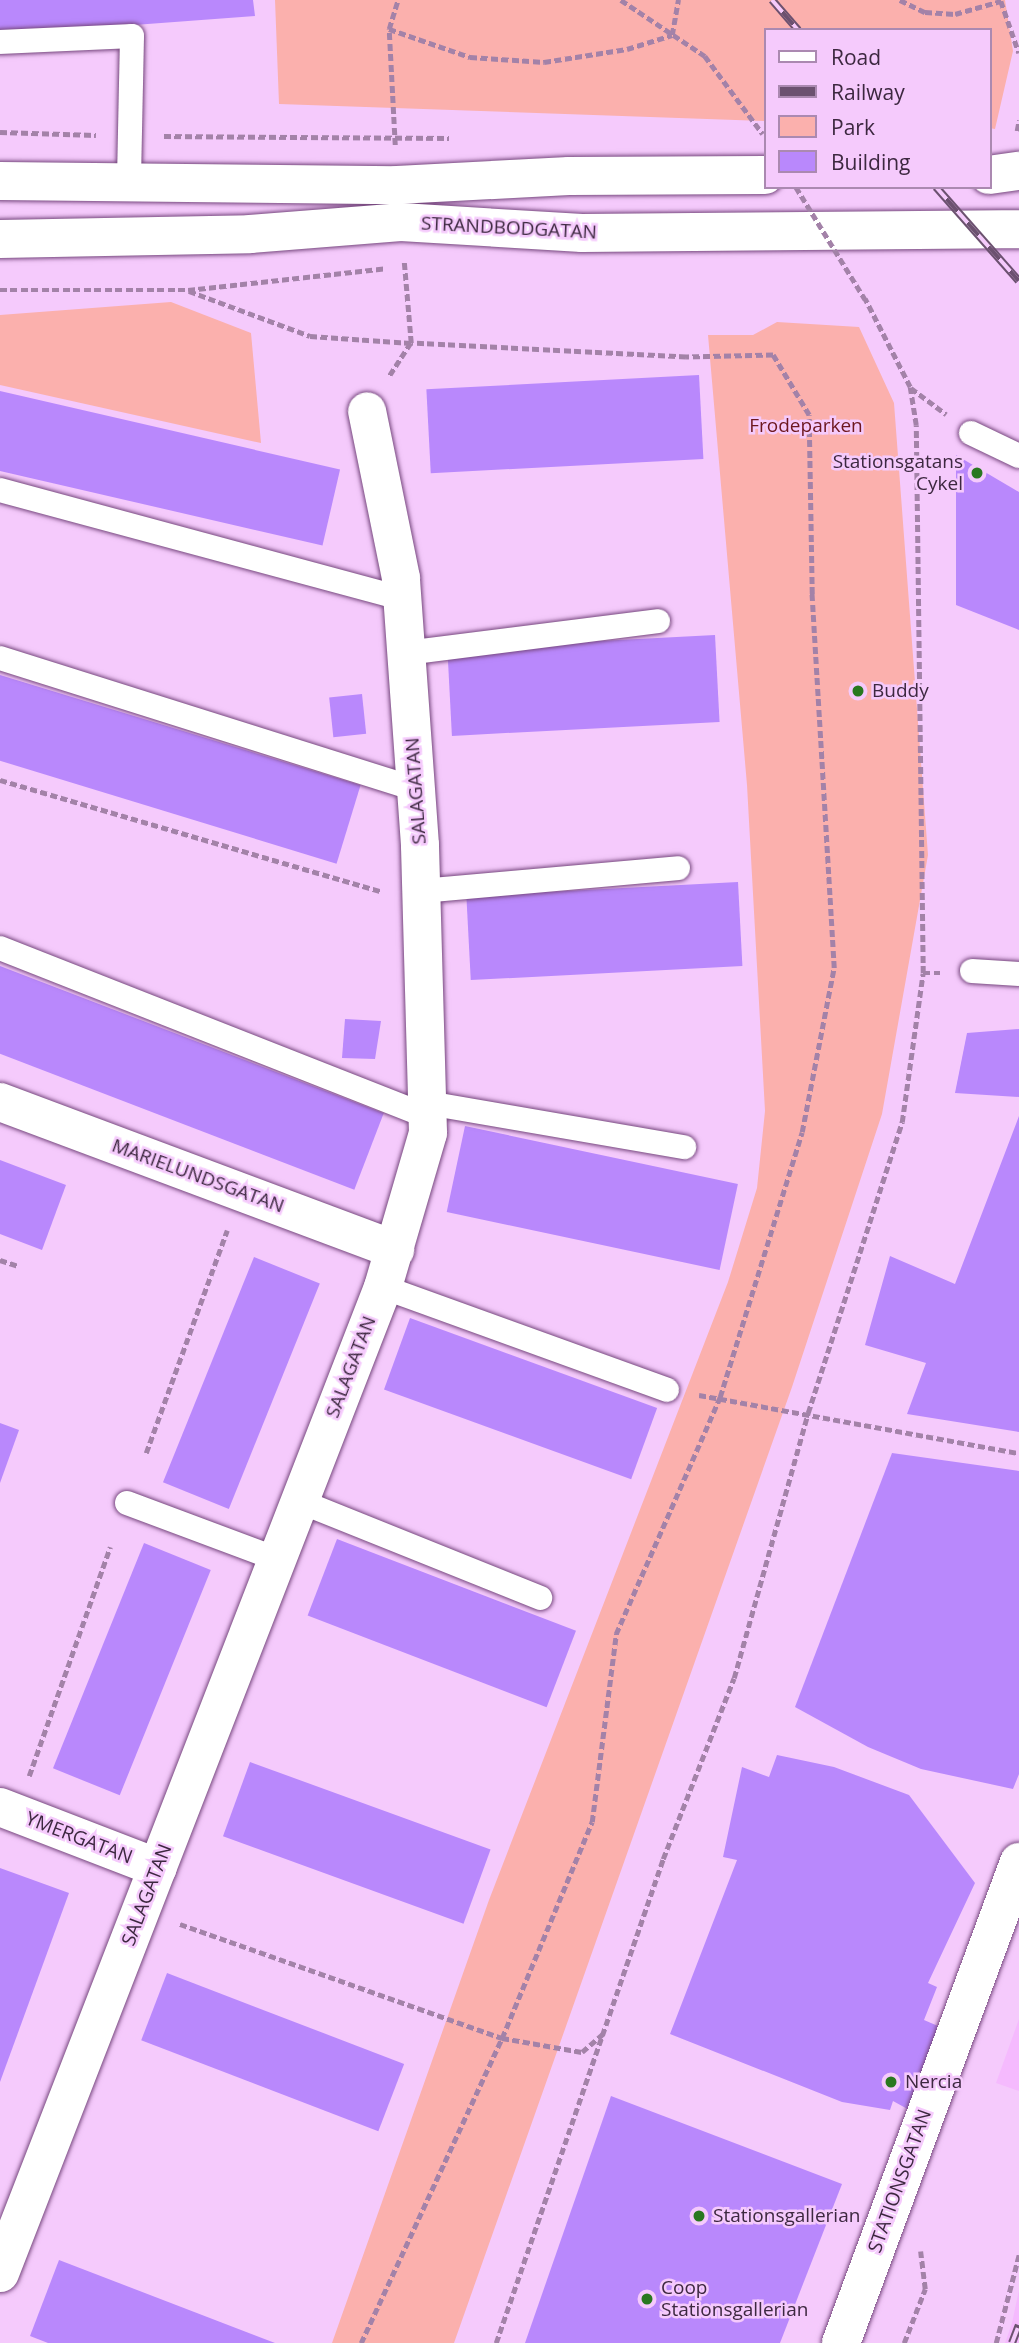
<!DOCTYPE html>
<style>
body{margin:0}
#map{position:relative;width:1019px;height:2343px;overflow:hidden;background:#f5cafc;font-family:"Open Sans",sans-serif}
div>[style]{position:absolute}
.built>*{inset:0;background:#f5bafe}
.green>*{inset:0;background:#fbb0ad}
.building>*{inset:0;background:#b988fc;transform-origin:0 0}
.path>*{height:4.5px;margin-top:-2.25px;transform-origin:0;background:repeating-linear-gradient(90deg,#a382a8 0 7px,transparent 0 10.5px)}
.roads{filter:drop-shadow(0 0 2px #77487f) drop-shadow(0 0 2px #77487f)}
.service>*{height:24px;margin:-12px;padding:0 12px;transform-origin:12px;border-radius:12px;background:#fff}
.minor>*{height:38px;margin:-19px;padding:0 19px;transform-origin:19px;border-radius:19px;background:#fff}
.secondary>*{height:38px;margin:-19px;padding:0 19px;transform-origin:19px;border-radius:19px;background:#fff}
.rail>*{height:8px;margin-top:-4px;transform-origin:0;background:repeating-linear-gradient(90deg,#f5cafc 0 16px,#6c5170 0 32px);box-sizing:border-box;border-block:2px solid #6c5170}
.path-bridge>*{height:4.5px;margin-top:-2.25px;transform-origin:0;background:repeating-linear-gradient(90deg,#a382a8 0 7px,transparent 0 10.5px)}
.dots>*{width:19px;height:19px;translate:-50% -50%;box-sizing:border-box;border:4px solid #f5cafc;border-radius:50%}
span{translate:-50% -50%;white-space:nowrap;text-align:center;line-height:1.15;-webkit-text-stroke:5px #f5cafc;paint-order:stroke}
.street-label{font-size:19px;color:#3d2840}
.park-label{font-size:19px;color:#6d171e}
.poi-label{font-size:19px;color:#3d2840}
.right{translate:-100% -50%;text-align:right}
.left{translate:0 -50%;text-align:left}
.legend{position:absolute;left:764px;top:28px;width:228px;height:161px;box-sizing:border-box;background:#f5cafc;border:2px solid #ab89b1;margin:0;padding:9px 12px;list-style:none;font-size:21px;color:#3d2840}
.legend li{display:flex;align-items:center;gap:14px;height:35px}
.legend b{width:35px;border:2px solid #ab89b1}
</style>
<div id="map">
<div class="built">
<i style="clip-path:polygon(1019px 2019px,1019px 2091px,996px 2083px)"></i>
<i style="clip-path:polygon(1019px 2290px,1019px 2343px,1005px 2343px,1012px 2323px)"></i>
</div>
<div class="green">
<i style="clip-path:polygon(275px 0,1005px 0,1013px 51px,995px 129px,989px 128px,989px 30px,765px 30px,765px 121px,279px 104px)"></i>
<i style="clip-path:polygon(171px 302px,251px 333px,261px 443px,0 385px,0 315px)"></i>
<i style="clip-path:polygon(777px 322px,859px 327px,894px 403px,928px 855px,882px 1114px,792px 1387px,454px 2343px,332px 2343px,489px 1900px,728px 1282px,757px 1188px,765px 1111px,747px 785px,708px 335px,753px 335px)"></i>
</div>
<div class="building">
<i style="clip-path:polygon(0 0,253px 0,255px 16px,0 35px)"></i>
<i style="left:699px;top:375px;width:84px;height:273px;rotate:87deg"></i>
<i style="left:0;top:391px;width:349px;height:78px;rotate:13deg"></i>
<i style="clip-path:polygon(956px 455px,1019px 492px,1019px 630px,956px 605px)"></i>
<i style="left:715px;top:635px;width:87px;height:268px;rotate:87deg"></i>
<i style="left:0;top:675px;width:377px;height:82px;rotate:17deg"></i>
<i style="left:362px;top:694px;width:40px;height:33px;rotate:84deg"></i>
<i style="left:738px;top:882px;width:84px;height:272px;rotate:87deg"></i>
<i style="left:0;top:966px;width:411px;height:82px;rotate:21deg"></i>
<i style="clip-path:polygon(345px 1019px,381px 1021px,375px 1059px,342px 1058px)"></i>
<i style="clip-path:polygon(1019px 1029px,1019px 1097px,955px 1093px,967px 1033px)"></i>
<i style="clip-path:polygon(1019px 1116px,1019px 1432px,907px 1414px,926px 1363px,865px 1345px,890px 1256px,955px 1284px)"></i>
<i style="left:465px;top:1126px;width:279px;height:88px;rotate:12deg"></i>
<i style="clip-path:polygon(0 1160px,66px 1185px,42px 1250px,0 1234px)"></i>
<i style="left:254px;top:1257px;width:71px;height:243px;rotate:22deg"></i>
<i style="left:410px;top:1318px;width:263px;height:76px;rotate:20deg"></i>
<i style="clip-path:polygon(0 1423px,19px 1430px,0 1483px)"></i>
<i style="clip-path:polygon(892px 1453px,1019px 1471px,1019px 1774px,1013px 1789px,921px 1769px,868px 1747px,795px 1707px)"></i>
<i style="left:337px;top:1539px;width:256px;height:82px;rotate:21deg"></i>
<i style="left:144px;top:1543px;width:72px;height:243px;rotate:22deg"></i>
<i style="clip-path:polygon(777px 1755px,834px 1767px,909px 1795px,975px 1883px,928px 1983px,937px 1987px,924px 2020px,945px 2029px,913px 2112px,893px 2101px,890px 2110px,842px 2102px,670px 2034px,737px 1860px,723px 1857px,742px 1767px,769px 1777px)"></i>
<i style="left:250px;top:1762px;width:256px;height:79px;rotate:20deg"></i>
<i style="clip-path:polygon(0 1868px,69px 1893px,0 2082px)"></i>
<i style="left:167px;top:1973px;width:254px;height:72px;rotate:21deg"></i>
<i style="clip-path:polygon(611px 2096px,842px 2184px,780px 2343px,525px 2343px)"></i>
<i style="clip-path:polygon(59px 2260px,275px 2343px,48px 2343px,30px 2336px)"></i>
</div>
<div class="path">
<i style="left:621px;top:0;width:101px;rotate:33.7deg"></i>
<i style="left:705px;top:56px;width:97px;rotate:53.4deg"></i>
<i style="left:900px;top:0;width:28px;rotate:26deg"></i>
<i style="left:925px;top:12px;width:30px;rotate:4deg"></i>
<i style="left:955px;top:14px;width:48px;rotate:-15.8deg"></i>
<i style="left:1001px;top:1px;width:55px;rotate:70.9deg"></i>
<i style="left:389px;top:29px;width:86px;rotate:19.1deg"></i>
<i style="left:470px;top:57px;width:74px;rotate:3.9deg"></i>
<i style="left:544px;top:62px;width:84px;rotate:-8.9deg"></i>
<i style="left:627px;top:49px;width:47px;rotate:-17.3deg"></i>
<i style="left:672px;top:35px;width:36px;rotate:-80deg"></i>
<i style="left:1017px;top:131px;width:11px;rotate:-80deg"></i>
<i style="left:0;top:132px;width:96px;rotate:1.8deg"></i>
<i style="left:164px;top:136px;width:285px;rotate:0.4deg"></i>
<i style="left:395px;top:145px;width:116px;rotate:-93deg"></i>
<i style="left:389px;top:29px;width:30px;rotate:-73deg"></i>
<i style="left:0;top:290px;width:188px"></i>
<i style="left:188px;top:290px;width:199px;rotate:-6.3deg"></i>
<i style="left:189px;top:291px;width:129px;rotate:20.4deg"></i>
<i style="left:310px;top:336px;width:101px;rotate:4deg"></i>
<i style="left:411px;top:343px;width:40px;rotate:122.9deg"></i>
<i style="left:911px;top:388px;width:44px;rotate:36.6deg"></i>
<i style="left:0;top:780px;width:398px;rotate:16.3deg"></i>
<i style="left:923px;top:973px;width:17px"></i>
<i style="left:0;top:1260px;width:19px;rotate:18deg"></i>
<i style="left:699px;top:1395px;width:325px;rotate:10.3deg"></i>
<i style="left:146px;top:1453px;width:237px;rotate:-70deg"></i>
<i style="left:29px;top:1776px;width:243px;rotate:-70.5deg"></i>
<i style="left:180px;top:1924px;width:342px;rotate:19.5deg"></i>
<i style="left:502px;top:2038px;width:81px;rotate:9.9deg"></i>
<i style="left:582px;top:2052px;width:30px;rotate:-41deg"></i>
<i style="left:361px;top:2343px;width:336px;rotate:-65.2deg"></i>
<i style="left:502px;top:2038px;width:234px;rotate:-67.4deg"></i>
<i style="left:592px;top:1822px;width:190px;rotate:-82.7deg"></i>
<i style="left:616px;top:1634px;width:259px;rotate:-66.3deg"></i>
<i style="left:720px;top:1397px;width:277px;rotate:-72.8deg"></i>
<i style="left:802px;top:1132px;width:167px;rotate:-79deg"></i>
<i style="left:834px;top:968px;width:375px;rotate:-93.4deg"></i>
<i style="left:812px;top:594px;width:179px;rotate:-91deg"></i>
<i style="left:809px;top:415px;width:70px;rotate:-121deg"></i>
<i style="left:773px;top:355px;width:87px;rotate:178.7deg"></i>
<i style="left:686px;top:357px;width:275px;rotate:-177.1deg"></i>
<i style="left:411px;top:343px;width:81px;rotate:-94.9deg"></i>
<i style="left:496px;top:2343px;width:512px;rotate:-70.96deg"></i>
<i style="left:663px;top:1859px;width:194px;rotate:-68.6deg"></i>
<i style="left:734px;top:1678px;width:275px;rotate:-74.4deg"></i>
<i style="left:808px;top:1413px;width:306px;rotate:-72.1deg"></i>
<i style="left:902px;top:1122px;width:150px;rotate:-82deg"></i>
<i style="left:923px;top:973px;width:548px;rotate:-90.73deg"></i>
<i style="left:916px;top:425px;width:38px;rotate:-99deg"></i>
<i style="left:910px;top:387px;width:99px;rotate:-117.1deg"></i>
<i style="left:904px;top:2343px;width:58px;rotate:-68.7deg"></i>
<i style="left:925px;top:2289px;width:38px;rotate:-97deg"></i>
<i style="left:996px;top:2343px;width:91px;rotate:-75.4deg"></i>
</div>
<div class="roads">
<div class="service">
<i style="left:0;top:42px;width:132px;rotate:-2.6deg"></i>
<i style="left:132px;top:36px;width:147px;rotate:91.2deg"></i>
<i style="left:971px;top:433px;width:53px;rotate:25.6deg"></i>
<i style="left:0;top:490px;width:417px;rotate:15.1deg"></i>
<i style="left:406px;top:653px;width:254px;rotate:-7.2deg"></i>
<i style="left:0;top:658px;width:436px;rotate:17.5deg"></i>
<i style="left:422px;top:891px;width:257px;rotate:-5.1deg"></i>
<i style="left:0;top:948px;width:460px;rotate:21.5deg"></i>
<i style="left:972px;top:971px;width:47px;rotate:3.7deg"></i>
<i style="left:428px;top:1103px;width:260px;rotate:9.8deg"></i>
<i style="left:383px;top:1287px;width:302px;rotate:19.9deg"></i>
<i style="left:299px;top:1501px;width:260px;rotate:21.9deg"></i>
<i style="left:127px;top:1503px;width:160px;rotate:20.5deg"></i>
</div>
<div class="minor">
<i style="left:0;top:1102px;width:422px;rotate:20.5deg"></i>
<i style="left:0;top:1807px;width:169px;rotate:21.1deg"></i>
<i style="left:0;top:2273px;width:1058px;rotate:-68.77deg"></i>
<i style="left:383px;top:1287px;width:160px;rotate:-73.7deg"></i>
<i style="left:428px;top:1133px;width:288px;rotate:-91.6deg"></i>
<i style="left:420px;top:845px;width:268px;rotate:-94.1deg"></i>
<i style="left:401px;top:578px;width:170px;rotate:-101.5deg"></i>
<i style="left:841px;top:2343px;width:513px;rotate:-69.69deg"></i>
</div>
<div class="secondary">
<i style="left:989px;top:175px;width:30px;rotate:-8deg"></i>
<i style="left:0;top:181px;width:397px;rotate:0.6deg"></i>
<i style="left:397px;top:185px;width:172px;rotate:-3deg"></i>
<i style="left:569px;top:176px;width:196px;rotate:-0.3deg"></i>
<i style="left:0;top:239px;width:250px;rotate:-1.1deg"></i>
<i style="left:250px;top:234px;width:151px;rotate:-4.5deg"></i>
<i style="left:401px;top:222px;width:181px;rotate:3.5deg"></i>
<i style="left:582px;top:233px;width:437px;rotate:-0.5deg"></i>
</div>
</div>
<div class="rail">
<i style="left:772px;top:0;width:40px;rotate:49deg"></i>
<i style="left:936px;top:187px;width:125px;rotate:48.6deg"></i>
<i style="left:1012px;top:2343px;width:19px;rotate:-69deg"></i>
</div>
<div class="path-bridge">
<i style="left:796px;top:187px;width:132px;rotate:58.4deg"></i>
</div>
<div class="dots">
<i style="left:977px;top:473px;background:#297820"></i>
<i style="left:858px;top:691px;background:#297820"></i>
<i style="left:891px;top:2082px;background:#297820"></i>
<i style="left:699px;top:2216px;background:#297820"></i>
<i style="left:647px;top:2299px;background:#297820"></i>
</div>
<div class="street-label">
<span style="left:509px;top:228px;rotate:3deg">STRANDBODGATAN</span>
<span style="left:416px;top:791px;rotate:-94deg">SALAGATAN</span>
<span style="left:198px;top:1176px;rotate:20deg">MARIELUNDSGATAN</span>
<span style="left:351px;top:1367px;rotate:-69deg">SALAGATAN</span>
<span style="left:79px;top:1838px;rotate:21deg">YMERGATAN</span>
<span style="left:147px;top:1895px;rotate:-69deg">SALAGATAN</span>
<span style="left:900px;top:2181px;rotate:-70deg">STATIONSGATAN</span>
</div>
<div class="park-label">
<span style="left:806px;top:426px">Frodeparken</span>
</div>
<div class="poi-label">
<span class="right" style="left:963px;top:473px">Stationsgatans<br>Cykel</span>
<span class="left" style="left:872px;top:691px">Buddy</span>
<span class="left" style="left:905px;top:2082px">Nercia</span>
<span class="left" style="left:713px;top:2216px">Stationsgallerian</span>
<span class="left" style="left:661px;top:2299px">Coop<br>Stationsgallerian</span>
</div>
<ul class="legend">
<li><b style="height:9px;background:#fff"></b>Road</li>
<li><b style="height:9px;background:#6c5170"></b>Railway</li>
<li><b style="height:19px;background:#fbb0ad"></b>Park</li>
<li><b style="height:19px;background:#b988fc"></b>Building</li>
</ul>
</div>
